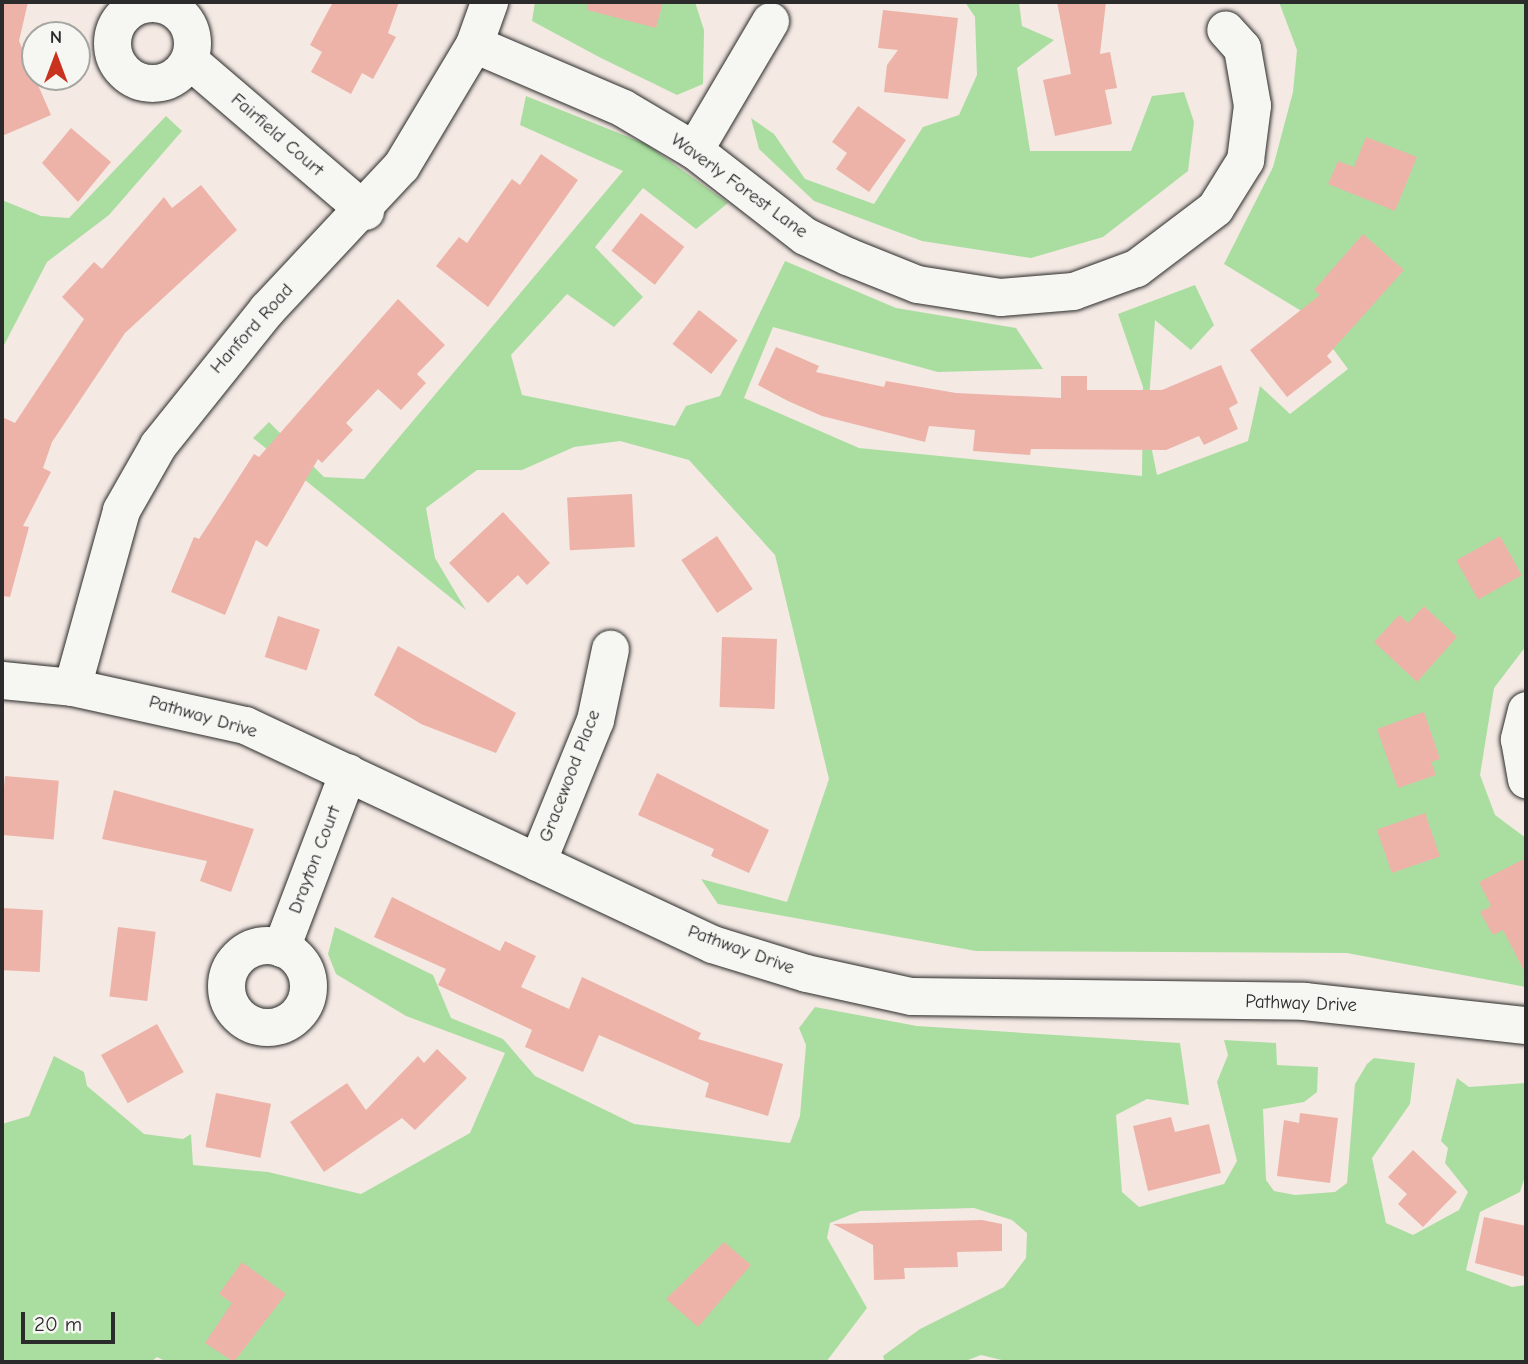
<!DOCTYPE html>
<style>
body{margin:0}
#map{position:relative;width:1528px;height:1364px;overflow:hidden;background:#f4e9e3;font-family:"Comic Neue",sans-serif}
div>[style]{position:absolute}
.green>*{inset:0;background:#aadea0}
.building>*{inset:0;background:#edb3a8;transform-origin:0 0}
.roads{filter:drop-shadow(0 0 2px #2b2b2b) drop-shadow(0 0 2px #2b2b2b)}
.street>*{height:37px;margin:-18.5px;padding:0 18.5px;transform-origin:18.5px;border-radius:18.5px;background:#f6f6f2}
.street>.ring{margin:-18.5px;padding:0;box-sizing:content-box;background:none;border:37px solid #f6f6f2;border-radius:50%}
span{translate:-50% -50%;white-space:nowrap;text-align:center;line-height:1.15;-webkit-text-stroke:5px #f6f6f2;paint-order:stroke}
.street-label{font-size:19px;color:#2b2b2b}
.frame{position:absolute;inset:0;border:4px solid #2b2b2b;pointer-events:none}
.north{position:absolute;left:21px;top:21px;width:70px;height:70px;box-sizing:border-box;background:#f6f6f2;border:2px solid #a5a5a2;border-radius:50%;rotate:0deg;font-size:19px;font-weight:700;line-height:28px;text-align:center;color:#2b2b2b}
.north::after{content:'';display:block;margin:auto;width:24px;height:32px;background:#c8321e;clip-path:polygon(50% 0,100% 100%,50% 72%,0 100%)}
.scale{position:absolute;left:21px;top:1312px;width:94px;height:32px;box-sizing:border-box;border:4px solid #2b2b2b;border-top:0;padding-left:9px;font-size:21px;line-height:24px;white-space:nowrap;color:#2b2b2b;-webkit-text-stroke:5px #f6f6f2;paint-order:stroke}
</style>
<div id="map">
<div class="green">
<i style="clip-path:polygon(535px 2px,695px 2px,704px 30px,703px 84px,677px 95px,601px 58px,532px 21px)"></i>
<i style="clip-path:polygon(965px 2px,1019px 2px,1022px 26px,1054px 40px,1017px 68px,1030px 151px,1131px 151px,1152px 96px,1184px 92px,1194px 122px,1188px 171px,1103px 237px,1031px 258px,922px 241px,814px 201px,759px 149px,751px 118px,774px 134px,805px 179px,874px 204px,923px 127px,959px 115px,977px 75px,975px 17px)"></i>
<i style="clip-path:polygon(1279px 2px,1526px 2px,1526px 646px,1494px 688px,1480px 775px,1495px 815px,1526px 838px,1526px 987px,1347px 953px,976px 951px,718px 904px,701px 879px,787px 902px,829px 779px,775px 555px,689px 460px,620px 441px,574px 447px,522px 470px,477px 470px,426px 508px,435px 558px,466px 610px,253px 438px,269px 422px,324px 477px,364px 479px,623px 171px,520px 125px,526px 96px,646px 144px,728px 203px,696px 229px,643px 188px,595px 247px,643px 297px,614px 327px,567px 294px,511px 355px,522px 395px,675px 426px,686px 406px,720px 396px,785px 261px,896px 308px,1016px 328px,1043px 369px,938px 372px,773px 327px,744px 398px,859px 448px,1142px 476px,1143px 387px,1118px 314px,1195px 285px,1214px 325px,1191px 350px,1155px 320px,1147px 426px,1157px 475px,1248px 441px,1260px 386px,1290px 414px,1348px 369px,1308px 315px,1224px 264px,1273px 167px,1293px 92px,1297px 50px)"></i>
<i style="clip-path:polygon(166px 116px,182px 131px,109px 215px,47px 262px,2px 349px,2px 200px,41px 216px,69px 218px)"></i>
<i style="clip-path:polygon(335px 927px,433px 975px,451px 1018px,503px 1039px,535px 1076px,634px 1124px,790px 1143px,800px 1116px,806px 1045px,799px 1028px,815px 1007px,917px 1026px,1180px 1043px,1189px 1105px,1147px 1099px,1116px 1115px,1122px 1192px,1139px 1207px,1224px 1184px,1237px 1161px,1217px 1082px,1228px 1055px,1224px 1040px,1276px 1043px,1277px 1065px,1318px 1067px,1317px 1092px,1304px 1102px,1263px 1109px,1266px 1180px,1274px 1191px,1295px 1195px,1335px 1192px,1347px 1183px,1355px 1084px,1367px 1064px,1374px 1058px,1415px 1063px,1410px 1104px,1372px 1158px,1386px 1223px,1413px 1235px,1459px 1210px,1468px 1192px,1445px 1163px,1448px 1148px,1441px 1141px,1457px 1078px,1469px 1087px,1526px 1083px,1526px 1173px,1520px 1192px,1480px 1212px,1466px 1270px,1512px 1287px,1526px 1285px,1526px 1362px,1010px 1362px,981px 1355px,963px 1362px,885px 1362px,883px 1356px,920px 1329px,1004px 1287px,1026px 1258px,1027px 1233px,1012px 1220px,974px 1208px,860px 1211px,830px 1223px,827px 1238px,867px 1308px,826px 1362px,167px 1362px,157px 1357px,151px 1362px,2px 1362px,2px 1124px,29px 1116px,54px 1056px,84px 1072px,87px 1086px,144px 1134px,183px 1139px,191px 1134px,193px 1165px,268px 1172px,361px 1194px,470px 1133px,505px 1053px,406px 1016px,336px 974px,328px 954px)"></i>
</div>
<div class="building">
<i style="clip-path:polygon(2px 2px,28px 2px,19px 41px,51px 115px,2px 136px)"></i>
<i style="clip-path:polygon(333px 2px,399px 2px,388px 33px,396px 37px,373px 79px,362px 73px,351px 94px,311px 72px,322px 52px,310px 45px)"></i>
<i style="clip-path:polygon(588px 2px,663px 2px,656px 28px,587px 10px)"></i>
<i style="clip-path:polygon(1057px 2px,1106px 2px,1100px 54px,1110px 52px,1117px 88px,1105px 90px,1112px 124px,1055px 136px,1043px 80px,1071px 74px)"></i>
<i style="clip-path:polygon(883px 10px,958px 18px,948px 99px,884px 92px,887px 65px,898px 50px,878px 48px)"></i>
<i style="clip-path:polygon(858px 106px,906px 140px,869px 192px,836px 169px,847px 153px,832px 142px)"></i>
<i style="clip-path:polygon(71px 128px,111px 162px,78px 202px,42px 163px)"></i>
<i style="clip-path:polygon(1366px 137px,1417px 157px,1395px 211px,1328px 184px,1338px 161px,1354px 167px)"></i>
<i style="clip-path:polygon(541px 154px,578px 180px,488px 307px,436px 266px,459px 237px,467px 243px,512px 179px,520px 185px)"></i>
<i style="clip-path:polygon(201px 185px,237px 230px,125px 333px,52px 442px,43px 468px,51px 472px,23px 526px,29px 527px,10px 597px,2px 596px,2px 417px,15px 423px,84px 319px,62px 297px,94px 262px,102px 269px,164px 197px,172px 208px)"></i>
<i style="left:641px;top:213px;width:55px;height:48px;rotate:38deg"></i>
<i style="clip-path:polygon(1363px 234px,1404px 270px,1327px 356px,1332px 362px,1287px 397px,1250px 350px,1320px 295px,1314px 290px)"></i>
<i style="clip-path:polygon(398px 299px,445px 345px,417px 374px,426px 383px,401px 410px,378px 389px,346px 423px,353px 430px,322px 463px,318px 459px,267px 547px,256px 540px,225px 615px,171px 592px,194px 537px,199px 539px,254px 454px,259px 457px)"></i>
<i style="left:699px;top:310px;width:49px;height:43px;rotate:38deg"></i>
<i style="clip-path:polygon(776px 347px,819px 366px,816px 372px,884px 387px,886px 381px,956px 393px,1061px 398px,1061px 376px,1087px 376px,1087px 390px,1162px 390px,1221px 365px,1238px 403px,1229px 408px,1238px 429px,1204px 445px,1199px 436px,1166px 450px,1031px 449px,1030px 455px,973px 451px,975px 430px,929px 426px,925px 442px,822px 416px,788px 401px,758px 385px)"></i>
<i style="left:632px;top:494px;width:53px;height:65px;rotate:87deg"></i>
<i style="clip-path:polygon(503px 512px,550px 563px,527px 585px,518px 575px,488px 603px,449px 563px)"></i>
<i style="left:717px;top:536px;width:64px;height:43px;rotate:56deg"></i>
<i style="left:1500px;top:536px;width:45px;height:50px;rotate:61deg"></i>
<i style="clip-path:polygon(1424px 606px,1457px 637px,1417px 682px,1374px 642px,1399px 615px,1408px 623px)"></i>
<i style="left:278px;top:616px;width:44px;height:43px;rotate:18deg"></i>
<i style="left:722px;top:637px;width:55px;height:70px;rotate:2deg"></i>
<i style="clip-path:polygon(398px 646px,516px 713px,496px 753px,421px 724px,374px 695px)"></i>
<i style="clip-path:polygon(1424px 712px,1440px 759px,1431px 762px,1436px 775px,1398px 788px,1377px 729px)"></i>
<i style="clip-path:polygon(657px 773px,769px 830px,749px 873px,711px 856px,714px 849px,638px 815px)"></i>
<i style="left:5px;top:776px;width:54px;height:59px;rotate:5deg"></i>
<i style="clip-path:polygon(114px 790px,254px 829px,231px 892px,200px 881px,207px 861px,102px 839px)"></i>
<i style="left:1425px;top:813px;width:46px;height:51px;rotate:71deg"></i>
<i style="clip-path:polygon(1526px 858px,1526px 975px,1503px 930px,1493px 935px,1480px 912px,1491px 906px,1479px 882px)"></i>
<i style="clip-path:polygon(392px 897px,500px 951px,505px 941px,536px 956px,521px 987px,569px 1009px,582px 977px,701px 1033px,698px 1039px,783px 1064px,768px 1116px,705px 1097px,709px 1083px,599px 1035px,583px 1072px,525px 1047px,532px 1030px,438px 985px,446px 969px,374px 937px)"></i>
<i style="left:2px;top:908px;width:41px;height:62px;rotate:3deg"></i>
<i style="left:118px;top:927px;width:38px;height:70px;rotate:7deg"></i>
<i style="left:157px;top:1024px;width:55px;height:64px;rotate:61deg"></i>
<i style="clip-path:polygon(437px 1049px,467px 1078px,415px 1130px,402px 1118px,324px 1172px,290px 1122px,347px 1083px,366px 1110px,418px 1056px,424px 1063px)"></i>
<i style="left:216px;top:1093px;width:56px;height:55px;rotate:11deg"></i>
<i style="clip-path:polygon(1300px 1113px,1338px 1118px,1330px 1183px,1277px 1176px,1284px 1120px,1299px 1123px)"></i>
<i style="clip-path:polygon(1171px 1117px,1175px 1132px,1209px 1124px,1221px 1173px,1148px 1191px,1133px 1126px)"></i>
<i style="clip-path:polygon(1413px 1150px,1457px 1192px,1423px 1227px,1398px 1204px,1407px 1194px,1388px 1177px)"></i>
<i style="clip-path:polygon(1484px 1217px,1526px 1226px,1526px 1277px,1475px 1263px)"></i>
<i style="clip-path:polygon(982px 1220px,1002px 1224px,1002px 1251px,957px 1252px,958px 1267px,904px 1268px,905px 1279px,874px 1280px,873px 1245px,833px 1224px)"></i>
<i style="clip-path:polygon(724px 1242px,751px 1265px,698px 1327px,666px 1299px)"></i>
<i style="clip-path:polygon(242px 1262px,286px 1294px,234px 1362px,205px 1343px,232px 1303px,219px 1294px)"></i>
</div>
<div class="roads">
<div class="street">
<i class="ring" style="left:112px;top:3px;width:43px;height:43px"></i>
<i style="left:474px;top:44px;width:162px;rotate:23.2deg"></i>
<i style="left:623px;top:108px;width:82px;rotate:30.6deg"></i>
<i style="left:694px;top:150px;width:140px;rotate:37.8deg"></i>
<i style="left:805px;top:236px;width:47px;rotate:25.5deg"></i>
<i style="left:847px;top:256px;width:75px;rotate:21.8deg"></i>
<i style="left:917px;top:284px;width:84px;rotate:8.9deg"></i>
<i style="left:1000px;top:297px;width:73px;rotate:-4.7deg"></i>
<i style="left:1073px;top:291px;width:67px;rotate:-20.1deg"></i>
<i style="left:1136px;top:268px;width:99px;rotate:-37.2deg"></i>
<i style="left:1215px;top:208px;width:57px;rotate:-58deg"></i>
<i style="left:1245px;top:160px;width:55px;rotate:-82.7deg"></i>
<i style="left:1252px;top:105px;width:58px;rotate:-100deg"></i>
<i style="left:1242px;top:48px;width:25px;rotate:-132deg"></i>
<i style="left:189px;top:60px;width:232px;rotate:40.6deg"></i>
<i style="left:694px;top:150px;width:150px;rotate:-59.5deg"></i>
<i style="left:2px;top:680px;width:70px;rotate:5.7deg"></i>
<i style="left:72px;top:687px;width:177px;rotate:12.4deg"></i>
<i style="left:245px;top:725px;width:516px;rotate:25.12deg"></i>
<i style="left:712px;top:944px;width:98px;rotate:17.1deg"></i>
<i style="left:806px;top:973px;width:107px;rotate:12.4deg"></i>
<i style="left:911px;top:996px;width:393px;rotate:0.7deg"></i>
<i style="left:1304px;top:1001px;width:223px;rotate:6.2deg"></i>
<i style="left:72px;top:687px;width:184px;rotate:-74.5deg"></i>
<i style="left:121px;top:510px;width:75px;rotate:-60.4deg"></i>
<i style="left:158px;top:445px;width:174px;rotate:-51.3deg"></i>
<i style="left:267px;top:309px;width:196px;rotate:-46.9deg"></i>
<i style="left:401px;top:166px;width:142px;rotate:-59.1deg"></i>
<i style="left:474px;top:44px;width:45px;rotate:-70.3deg"></i>
<i style="left:1526px;top:710px;width:30px;rotate:104deg"></i>
<i style="left:1519px;top:739px;width:41px;rotate:80.1deg"></i>
<i style="left:537px;top:862px;width:153px;rotate:-67.8deg"></i>
<i style="left:595px;top:720px;width:73px;rotate:-78.1deg"></i>
<i class="ring" style="left:226px;top:945px;width:45px;height:45px"></i>
<i style="left:281px;top:948px;width:188px;rotate:-69.2deg"></i>
</div>
</div>
<div class="street-label">
<span style="left:277px;top:135px;rotate:41deg">Fairfield Court</span>
<span style="left:739px;top:186px;rotate:36deg">Waverly Forest Lane</span>
<span style="left:252px;top:329px;rotate:-48deg">Hanford Road</span>
<span style="left:203px;top:717px;rotate:16deg">Pathway Drive</span>
<span style="left:570px;top:776px;rotate:-69deg">Gracewood Place</span>
<span style="left:315px;top:860px;rotate:-69deg">Drayton Court</span>
<span style="left:741px;top:950px;rotate:20deg">Pathway Drive</span>
<span style="left:1301px;top:1004px;rotate:2deg">Pathway Drive</span>
</div>
<div class="frame"></div>
<div class="north">N</div>
<div class="scale">20 m</div>
</div>
